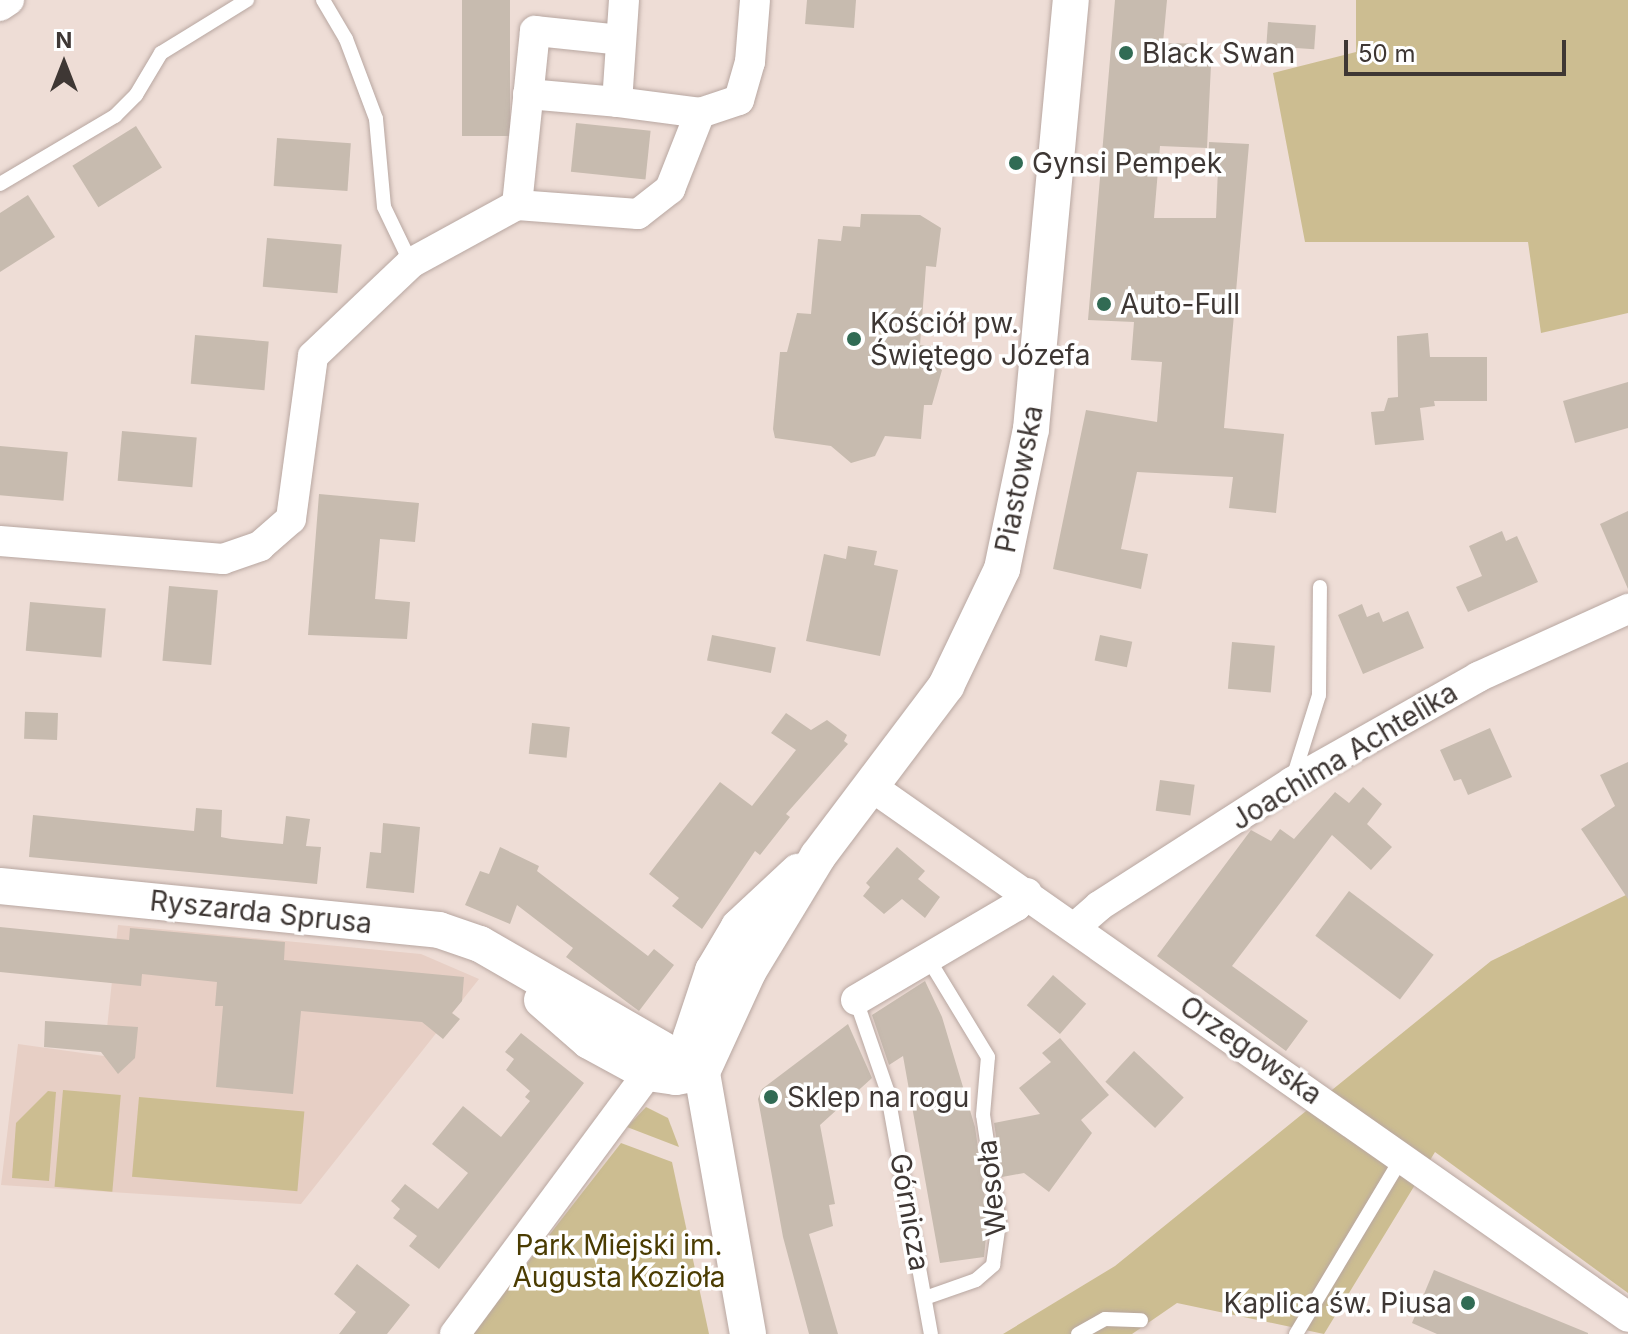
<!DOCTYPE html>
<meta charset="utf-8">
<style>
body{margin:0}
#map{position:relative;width:1628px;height:1334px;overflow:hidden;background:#eeddd6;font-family:Inter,sans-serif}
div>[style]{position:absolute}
.built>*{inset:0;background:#e7cfc5}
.green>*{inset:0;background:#ccbd91;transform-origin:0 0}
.building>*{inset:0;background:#c7bbaf;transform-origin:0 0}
.roads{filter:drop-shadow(0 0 2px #b8a7a1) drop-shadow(0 0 2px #b8a7a1)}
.service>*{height:14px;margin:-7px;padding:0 7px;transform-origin:7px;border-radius:7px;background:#fff}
.minor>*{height:30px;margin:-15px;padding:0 15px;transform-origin:15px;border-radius:15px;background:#fff}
.tertiary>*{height:36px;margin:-18px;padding:0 18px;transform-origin:18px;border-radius:18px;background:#fff}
.dots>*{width:22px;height:22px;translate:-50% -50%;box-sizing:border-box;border:4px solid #fff;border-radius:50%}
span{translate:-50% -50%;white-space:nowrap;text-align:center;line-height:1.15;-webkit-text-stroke:7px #fff;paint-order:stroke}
.poi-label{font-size:28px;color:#3e3734}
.left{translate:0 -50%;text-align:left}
.right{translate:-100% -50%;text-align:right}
.street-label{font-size:28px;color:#3e3734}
.park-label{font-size:28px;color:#4b3c02}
.north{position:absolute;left:24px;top:24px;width:80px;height:80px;-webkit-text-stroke:6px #fff;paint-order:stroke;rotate:0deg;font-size:22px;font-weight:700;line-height:32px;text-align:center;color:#3e3734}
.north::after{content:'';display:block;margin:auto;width:28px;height:36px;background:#3e3734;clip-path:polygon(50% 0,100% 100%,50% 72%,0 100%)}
.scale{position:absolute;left:1344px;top:40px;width:222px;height:36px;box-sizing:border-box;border:4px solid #3e3734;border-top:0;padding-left:10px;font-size:24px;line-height:28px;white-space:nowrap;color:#3e3734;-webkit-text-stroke:6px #fff;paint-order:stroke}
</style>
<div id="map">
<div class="built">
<i style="clip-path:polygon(118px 925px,421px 954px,479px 979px,301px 1204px,1px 1185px,18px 1044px,104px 1056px)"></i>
</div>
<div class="green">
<i style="clip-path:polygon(1356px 0,1628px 0,1628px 313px,1541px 333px,1528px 242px,1305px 242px,1273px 73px,1356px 52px)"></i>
<i style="clip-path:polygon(1628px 894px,1628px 1293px,1435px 1152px,1324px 1334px,1177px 1303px,1132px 1334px,1003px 1334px,1115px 1266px,1491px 961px)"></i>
<i style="left:63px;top:1090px;width:58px;height:97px;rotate:5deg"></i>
<i style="clip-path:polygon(48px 1091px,56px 1092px,49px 1181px,12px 1178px,16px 1123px)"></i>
<i style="left:139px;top:1097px;width:166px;height:80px;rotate:5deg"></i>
<i style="clip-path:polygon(646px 1107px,668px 1118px,679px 1147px,627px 1127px)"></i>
<i style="clip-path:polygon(621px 1143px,672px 1162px,709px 1334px,472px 1334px)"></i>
</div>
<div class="building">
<i style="left:462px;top:0;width:48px;height:136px"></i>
<i style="clip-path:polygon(807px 0,856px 0,854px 28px,805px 24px)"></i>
<i style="clip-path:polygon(1115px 0,1167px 0,1163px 43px,1212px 44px,1207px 148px,1160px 146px,1154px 218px,1216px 218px,1218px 168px,1208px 168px,1209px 142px,1249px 144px,1224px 428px,1284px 434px,1276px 513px,1229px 508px,1233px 477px,1137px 472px,1121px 549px,1148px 554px,1141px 589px,1053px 569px,1086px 410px,1157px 422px,1162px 362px,1131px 360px,1134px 322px,1088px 320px)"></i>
<i style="left:1268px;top:22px;width:48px;height:24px;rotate:4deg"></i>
<i style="left:576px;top:123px;width:75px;height:49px;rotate:6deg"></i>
<i style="left:136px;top:126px;width:49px;height:75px;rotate:58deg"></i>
<i style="left:277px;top:138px;width:74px;height:48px;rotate:4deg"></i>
<i style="clip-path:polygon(28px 195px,55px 237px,0 272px,0 213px)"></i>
<i style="clip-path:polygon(861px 214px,920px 215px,941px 228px,936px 267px,926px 266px,920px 345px,937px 347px,936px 365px,942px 370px,932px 405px,924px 405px,921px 439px,885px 436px,875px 456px,851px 463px,831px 446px,775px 438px,773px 429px,780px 352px,787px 352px,797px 313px,811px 314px,818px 239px,841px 241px,843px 226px,860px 227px)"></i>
<i style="left:267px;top:238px;width:75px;height:49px;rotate:5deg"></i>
<i style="clip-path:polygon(1428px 333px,1430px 357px,1487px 357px,1487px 401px,1434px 401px,1435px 406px,1420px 408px,1424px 440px,1375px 445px,1371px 412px,1384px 411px,1388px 398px,1398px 397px,1397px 336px)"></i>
<i style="left:195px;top:335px;width:74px;height:49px;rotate:5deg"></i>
<i style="clip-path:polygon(1628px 382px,1628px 428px,1575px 443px,1563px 401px)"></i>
<i style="left:122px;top:431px;width:75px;height:50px;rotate:5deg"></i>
<i style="left:0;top:446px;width:68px;height:49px;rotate:5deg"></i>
<i style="clip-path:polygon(319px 494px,419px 503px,415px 542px,380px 539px,375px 599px,410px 602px,407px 639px,308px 635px)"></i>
<i style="clip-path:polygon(1628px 511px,1628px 589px,1600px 524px)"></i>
<i style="clip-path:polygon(1502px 531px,1506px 541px,1517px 536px,1538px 582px,1468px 612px,1456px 587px,1482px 576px,1469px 546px)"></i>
<i style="clip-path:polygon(848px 546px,877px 551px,874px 565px,898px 570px,880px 656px,806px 641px,824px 554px,846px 559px)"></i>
<i style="left:169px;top:586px;width:49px;height:75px;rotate:5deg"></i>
<i style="left:30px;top:602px;width:76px;height:49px;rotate:5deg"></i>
<i style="clip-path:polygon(1362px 604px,1367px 617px,1379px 612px,1383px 622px,1408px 611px,1424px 648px,1363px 674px,1338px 615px)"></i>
<i style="left:712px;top:635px;width:65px;height:26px;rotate:11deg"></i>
<i style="left:1100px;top:635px;width:33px;height:26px;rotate:12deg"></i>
<i style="left:1232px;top:642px;width:43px;height:47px;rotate:5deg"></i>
<i style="left:58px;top:713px;width:27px;height:33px;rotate:92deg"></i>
<i style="clip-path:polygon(786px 713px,811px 730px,827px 720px,847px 735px,844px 741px,848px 744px,786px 814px,790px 817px,760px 855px,755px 851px,702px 929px,672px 906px,679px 898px,649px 874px,720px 782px,752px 806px,796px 750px,771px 733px)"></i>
<i style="left:532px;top:723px;width:38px;height:31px;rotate:6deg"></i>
<i style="clip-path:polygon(1490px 728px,1512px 777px,1468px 795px,1461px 779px,1454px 781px,1440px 750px)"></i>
<i style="clip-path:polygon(1628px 762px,1628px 899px,1581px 829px,1615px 806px,1600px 775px)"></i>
<i style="left:1160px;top:780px;width:35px;height:31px;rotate:8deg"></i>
<i style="clip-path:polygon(1363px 787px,1382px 804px,1367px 824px,1392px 847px,1371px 870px,1332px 835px,1232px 966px,1308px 1021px,1286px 1051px,1157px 956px,1251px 830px,1271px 841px,1280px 829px,1294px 839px,1335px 792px,1349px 803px)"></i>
<i style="clip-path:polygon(196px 808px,222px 810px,221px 837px,231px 839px,283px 844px,286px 816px,310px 819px,306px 846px,321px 847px,317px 884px,29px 857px,33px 815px,194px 831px)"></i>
<i style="clip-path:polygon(383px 823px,420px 827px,414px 893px,366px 888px,370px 852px,381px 853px)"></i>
<i style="clip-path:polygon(500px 847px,539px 866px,537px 871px,648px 956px,654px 949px,674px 965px,639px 1011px,566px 957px,573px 948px,517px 905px,510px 924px,465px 905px,480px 871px,489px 874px)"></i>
<i style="clip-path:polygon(897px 847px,925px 871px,918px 879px,940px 897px,925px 918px,902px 899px,884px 914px,863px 896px,870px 887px,866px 883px)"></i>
<i style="left:1349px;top:891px;width:106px;height:56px;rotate:37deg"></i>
<i style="clip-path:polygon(0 927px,129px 940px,130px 928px,285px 942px,284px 960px,464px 977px,462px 1001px,452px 1013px,460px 1019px,443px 1039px,422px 1022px,301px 1011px,293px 1094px,216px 1087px,223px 1006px,215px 1006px,217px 982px,142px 974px,141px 986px,0 972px)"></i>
<i style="left:1053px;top:975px;width:44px;height:40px;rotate:41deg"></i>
<i style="clip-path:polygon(925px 981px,942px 1017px,975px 1127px,988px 1218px,984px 1257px,940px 1263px,903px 1056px,889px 1065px,872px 1015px)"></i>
<i style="clip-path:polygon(45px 1021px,138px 1027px,135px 1058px,118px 1074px,101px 1052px,44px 1047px)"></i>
<i style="clip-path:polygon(848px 1024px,872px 1078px,820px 1125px,835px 1204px,829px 1205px,833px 1226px,809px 1234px,838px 1334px,809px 1334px,783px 1237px,758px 1099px,762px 1089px)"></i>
<i style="clip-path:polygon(521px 1033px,584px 1083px,439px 1269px,409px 1246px,417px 1236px,393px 1218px,400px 1209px,391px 1201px,405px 1184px,438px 1209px,468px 1173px,432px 1144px,463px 1106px,501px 1137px,530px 1101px,525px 1097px,530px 1091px,506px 1070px,514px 1059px,505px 1052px)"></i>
<i style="clip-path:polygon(1060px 1038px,1109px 1095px,1081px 1120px,1092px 1133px,1049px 1192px,1024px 1173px,1002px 1177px,994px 1123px,1040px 1114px,1019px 1088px,1051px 1062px,1042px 1053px)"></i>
<i style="left:1134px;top:1051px;width:68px;height:42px;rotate:43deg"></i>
<i style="clip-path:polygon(357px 1264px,410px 1305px,387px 1334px,339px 1334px,356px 1312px,334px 1294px)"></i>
<i style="clip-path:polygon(1434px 1270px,1588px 1333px,1588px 1334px,1437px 1334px,1412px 1323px)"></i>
</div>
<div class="roads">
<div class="service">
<i style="left:323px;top:0;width:45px;rotate:59.5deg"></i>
<i style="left:346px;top:39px;width:85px;rotate:69.4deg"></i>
<i style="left:376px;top:119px;width:88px;rotate:84.8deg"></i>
<i style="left:384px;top:207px;width:62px;rotate:64.3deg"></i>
<i style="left:0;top:184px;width:134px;rotate:-30.6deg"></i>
<i style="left:115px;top:116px;width:30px;rotate:-45deg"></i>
<i style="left:136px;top:95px;width:49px;rotate:-59.2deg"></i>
<i style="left:161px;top:53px;width:101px;rotate:-31.6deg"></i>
<i style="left:1293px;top:778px;width:87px;rotate:-72.6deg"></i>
<i style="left:1319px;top:695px;width:108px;rotate:-89.5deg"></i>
<i style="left:856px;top:1000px;width:95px;rotate:71deg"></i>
<i style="left:887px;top:1090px;width:248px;rotate:79.8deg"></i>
<i style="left:925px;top:1298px;width:54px;rotate:-19.4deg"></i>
<i style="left:976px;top:1280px;width:23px;rotate:-41deg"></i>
<i style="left:993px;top:1265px;width:42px;rotate:-81.9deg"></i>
<i style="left:999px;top:1223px;width:109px;rotate:-98.4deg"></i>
<i style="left:983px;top:1115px;width:58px;rotate:-85.1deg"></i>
<i style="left:988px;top:1057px;width:119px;rotate:-121.3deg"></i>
<i style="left:1078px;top:1334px;width:31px;rotate:-29deg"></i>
<i style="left:1105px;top:1319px;width:36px;rotate:2deg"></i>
<i style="left:1296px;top:1334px;width:208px;rotate:-59deg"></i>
</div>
<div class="minor">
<i style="left:624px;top:0;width:102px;rotate:93.9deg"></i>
<i style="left:617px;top:102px;width:84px;rotate:7.5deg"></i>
<i style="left:700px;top:113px;width:41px;rotate:-18.4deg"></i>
<i style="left:739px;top:100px;width:40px;rotate:-74deg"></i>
<i style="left:750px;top:62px;width:62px;rotate:-85.4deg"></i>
<i style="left:0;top:6px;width:11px;rotate:-34deg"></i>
<i style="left:528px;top:94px;width:89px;rotate:5.1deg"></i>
<i style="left:517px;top:205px;width:121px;rotate:4.3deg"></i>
<i style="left:638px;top:214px;width:41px;rotate:-38deg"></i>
<i style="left:670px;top:189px;width:82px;rotate:-68.5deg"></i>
<i style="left:0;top:541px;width:224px;rotate:4.6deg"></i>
<i style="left:223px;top:559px;width:39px;rotate:-19deg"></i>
<i style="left:260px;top:546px;width:41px;rotate:-41.1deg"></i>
<i style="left:291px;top:519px;width:164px;rotate:-82.3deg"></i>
<i style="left:313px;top:356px;width:135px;rotate:-43.5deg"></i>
<i style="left:411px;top:263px;width:121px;rotate:-28.7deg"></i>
<i style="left:517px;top:205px;width:175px;rotate:-84.1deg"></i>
<i style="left:535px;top:31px;width:85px;rotate:6deg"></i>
<i style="left:872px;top:787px;width:923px;rotate:35.03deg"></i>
<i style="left:1074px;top:928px;width:33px;rotate:-41deg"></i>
<i style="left:1099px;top:906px;width:229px;rotate:-32.7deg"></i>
<i style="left:1292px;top:782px;width:214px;rotate:-29.4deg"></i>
<i style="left:1478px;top:677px;width:165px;rotate:-24.4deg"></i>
<i style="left:856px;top:1000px;width:186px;rotate:-30.4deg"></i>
<i style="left:1016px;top:906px;width:17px;rotate:-50deg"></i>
<i style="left:455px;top:1334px;width:325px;rotate:-53.5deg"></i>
</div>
<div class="tertiary">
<i style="left:0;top:886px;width:441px;rotate:5.7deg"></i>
<i style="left:439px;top:930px;width:43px;rotate:18.9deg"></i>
<i style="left:480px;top:944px;width:256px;rotate:30deg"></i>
<i style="left:542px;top:1000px;width:62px;rotate:41.1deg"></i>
<i style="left:589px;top:1041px;width:67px;rotate:28.5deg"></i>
<i style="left:648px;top:1073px;width:28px;rotate:8deg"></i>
<i style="left:676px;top:1077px;width:26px;rotate:-11deg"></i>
<i style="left:702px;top:1072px;width:112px;rotate:-65.3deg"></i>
<i style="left:749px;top:970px;width:133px;rotate:-58.8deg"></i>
<i style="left:818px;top:856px;width:213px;rotate:-53deg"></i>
<i style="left:946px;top:686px;width:130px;rotate:-64.4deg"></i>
<i style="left:1002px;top:569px;width:143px;rotate:-78.3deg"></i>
<i style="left:1031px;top:429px;width:431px;rotate:-84.7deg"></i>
<i style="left:748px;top:1334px;width:266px;rotate:-100deg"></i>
<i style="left:702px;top:1072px;width:37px;rotate:-107deg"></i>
<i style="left:691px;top:1037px;width:70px;rotate:-71.6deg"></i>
<i style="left:713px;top:971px;width:51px;rotate:-59.4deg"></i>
<i style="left:739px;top:927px;width:81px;rotate:-43deg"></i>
</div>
</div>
<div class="dots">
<i style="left:1126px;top:53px;background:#316b54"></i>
<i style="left:1016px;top:163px;background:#316b54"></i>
<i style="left:1104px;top:304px;background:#316b54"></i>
<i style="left:854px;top:339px;background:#316b54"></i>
<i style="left:771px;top:1097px;background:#316b54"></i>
<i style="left:1468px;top:1303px;background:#316b54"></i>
</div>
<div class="poi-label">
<span class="left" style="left:1142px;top:53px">Black Swan</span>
<span class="left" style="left:1032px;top:163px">Gynsi Pempek</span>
<span class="left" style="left:1120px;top:304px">Auto-Full</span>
<span class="left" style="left:870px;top:339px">Kościół pw.<br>Świętego Józefa</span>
<span class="left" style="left:787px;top:1097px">Sklep na rogu</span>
<span class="right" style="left:1452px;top:1303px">Kaplica św. Piusa</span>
</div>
<div class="street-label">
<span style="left:1019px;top:479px;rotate:-79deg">Piastowska</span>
<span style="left:1344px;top:756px;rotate:-31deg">Joachima Achtelika</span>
<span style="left:261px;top:912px;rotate:6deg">Ryszarda Sprusa</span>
<span style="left:1251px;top:1050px;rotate:35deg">Orzegowska</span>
<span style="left:991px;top:1188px;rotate:-96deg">Wesoła</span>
<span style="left:910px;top:1212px;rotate:80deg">Górnicza</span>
</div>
<div class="park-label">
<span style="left:619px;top:1261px">Park Miejski im.<br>Augusta Kozioła</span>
</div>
<div class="north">N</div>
<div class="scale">50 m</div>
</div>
